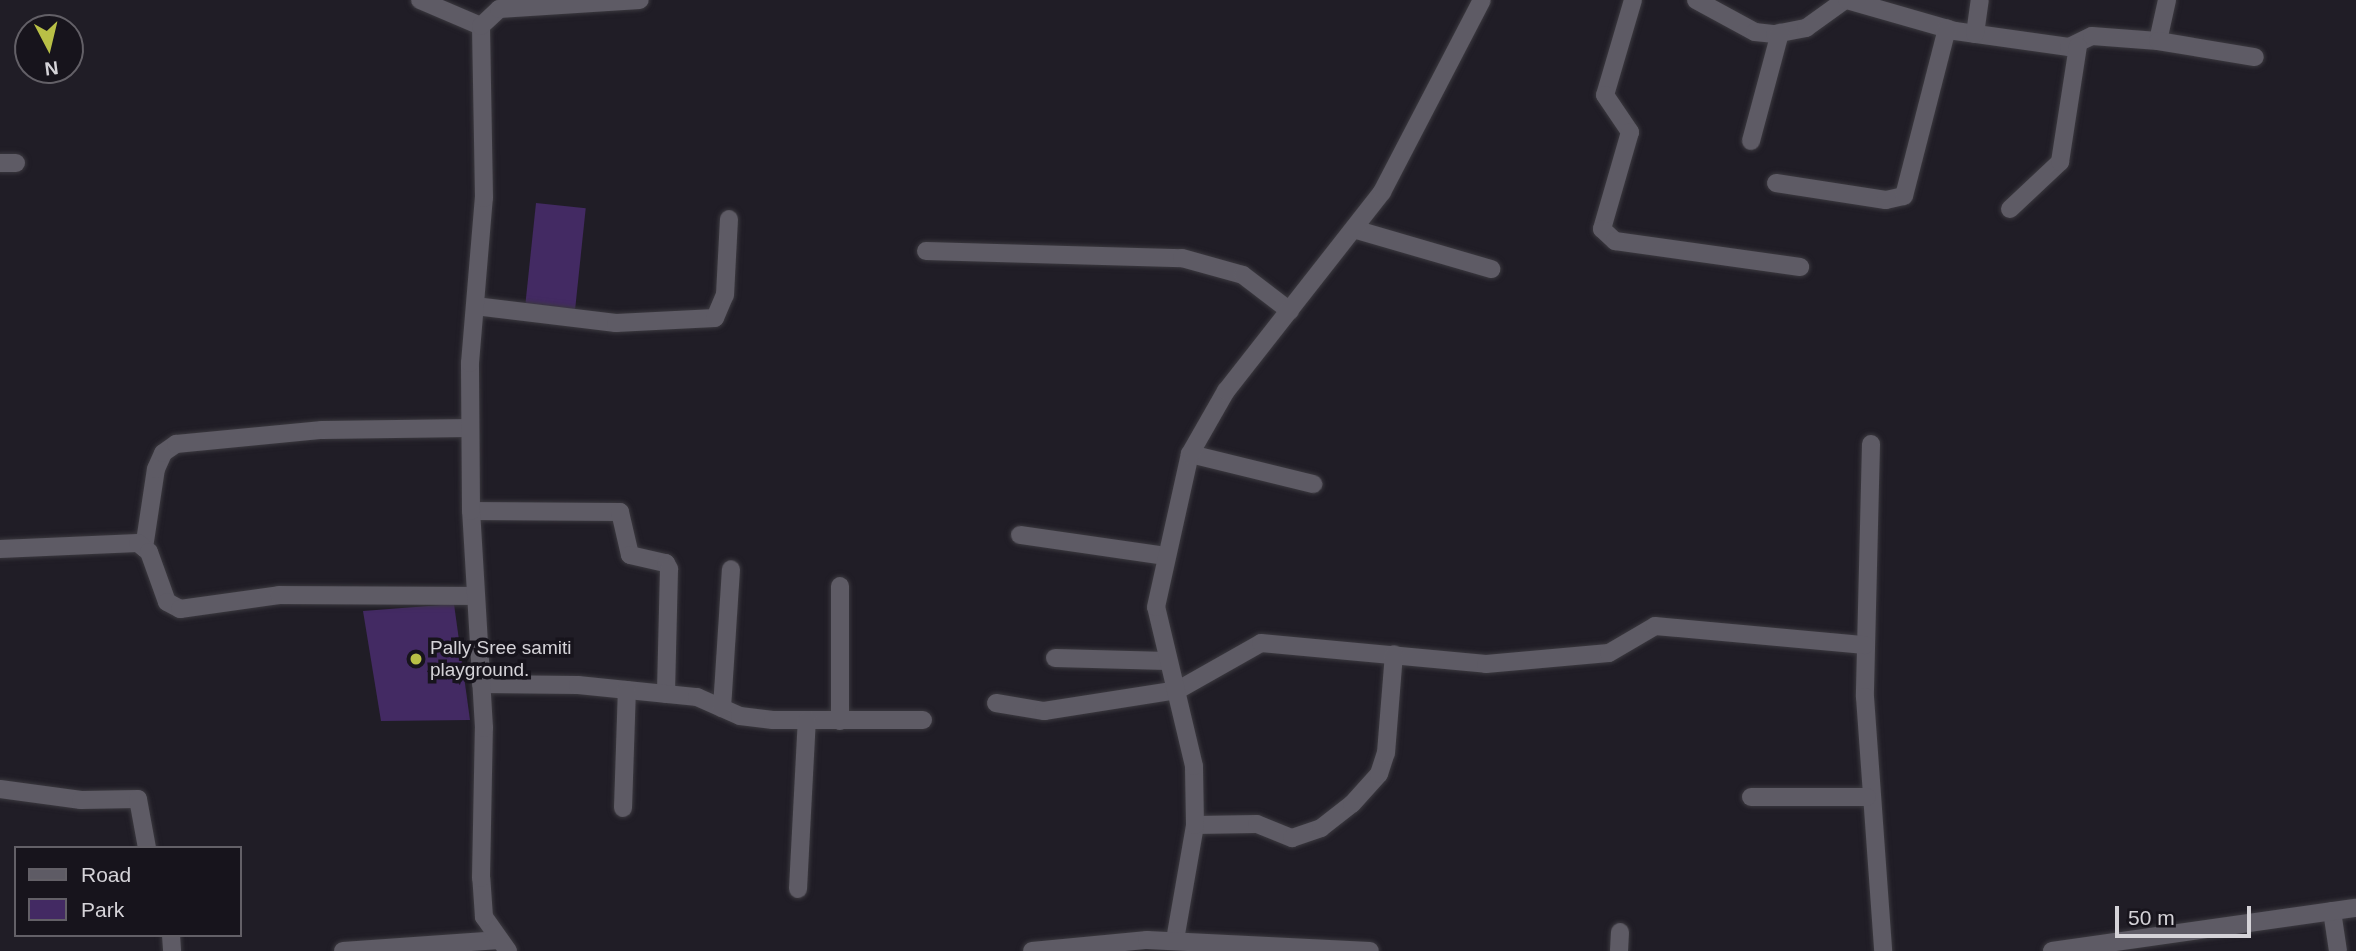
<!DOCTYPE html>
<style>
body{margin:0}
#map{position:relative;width:2356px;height:951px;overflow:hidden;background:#201d26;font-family:Helvetica,sans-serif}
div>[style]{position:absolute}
.green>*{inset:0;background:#432a63;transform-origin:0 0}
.roads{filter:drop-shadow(0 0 2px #3b393f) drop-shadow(0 0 2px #3b393f)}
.minor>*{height:18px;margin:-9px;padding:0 9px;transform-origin:9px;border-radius:9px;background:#5e5b65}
.tertiary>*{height:18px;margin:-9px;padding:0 9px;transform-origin:9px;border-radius:9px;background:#5e5b65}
.dots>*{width:19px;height:19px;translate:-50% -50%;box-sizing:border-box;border:4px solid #17141c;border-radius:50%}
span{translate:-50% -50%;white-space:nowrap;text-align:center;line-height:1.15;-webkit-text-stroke:7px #17141c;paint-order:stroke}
.poi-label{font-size:19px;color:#d5d3d8}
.left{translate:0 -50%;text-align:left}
.legend{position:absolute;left:14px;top:846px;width:228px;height:91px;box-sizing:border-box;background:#17141c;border:2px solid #636067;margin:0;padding:9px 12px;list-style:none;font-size:21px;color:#d5d3d8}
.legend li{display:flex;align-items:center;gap:14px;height:35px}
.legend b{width:35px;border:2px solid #636067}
.north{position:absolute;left:14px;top:14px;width:70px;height:70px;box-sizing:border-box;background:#17141c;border:2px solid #636067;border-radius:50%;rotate:173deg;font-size:19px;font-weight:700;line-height:28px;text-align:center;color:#d5d3d8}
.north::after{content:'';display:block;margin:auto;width:24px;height:32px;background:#b9c046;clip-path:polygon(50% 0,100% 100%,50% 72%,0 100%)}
.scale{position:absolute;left:2115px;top:906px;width:136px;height:32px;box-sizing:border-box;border:4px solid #d5d3d8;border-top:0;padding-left:9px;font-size:21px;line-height:24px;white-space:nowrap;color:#d5d3d8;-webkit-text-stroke:5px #17141c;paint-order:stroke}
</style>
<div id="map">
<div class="green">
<i style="left:536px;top:203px;width:50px;height:106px;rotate:6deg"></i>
<i style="clip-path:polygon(454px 604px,470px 720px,381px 721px,363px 611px)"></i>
</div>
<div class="roads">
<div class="minor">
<i style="left:1633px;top:0;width:99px;rotate:106.4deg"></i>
<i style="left:1605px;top:95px;width:45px;rotate:56deg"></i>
<i style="left:1630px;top:132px;width:101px;rotate:106.1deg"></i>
<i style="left:1602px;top:229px;width:18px;rotate:43deg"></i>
<i style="left:1615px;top:241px;width:187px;rotate:8deg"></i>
<i style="left:1696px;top:0;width:67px;rotate:28.5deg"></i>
<i style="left:1755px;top:32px;width:20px;rotate:6deg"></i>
<i style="left:1775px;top:34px;width:32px;rotate:-11deg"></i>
<i style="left:1806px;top:28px;width:48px;rotate:-35.7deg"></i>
<i style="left:1847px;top:0;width:112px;rotate:16deg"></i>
<i style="left:1955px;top:31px;width:115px;rotate:8deg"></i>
<i style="left:2069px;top:47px;width:25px;rotate:-26deg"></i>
<i style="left:2092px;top:36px;width:66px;rotate:4.3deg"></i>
<i style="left:2158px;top:41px;width:42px;rotate:-77.6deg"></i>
<i style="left:1975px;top:34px;width:34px;rotate:-82deg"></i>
<i style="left:2158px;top:41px;width:98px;rotate:9.4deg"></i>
<i style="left:1751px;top:141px;width:112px;rotate:-75deg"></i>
<i style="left:0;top:163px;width:16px"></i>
<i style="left:1776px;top:183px;width:111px;rotate:8.8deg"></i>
<i style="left:1886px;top:200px;width:18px;rotate:-13deg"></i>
<i style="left:1904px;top:196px;width:173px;rotate:-75.6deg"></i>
<i style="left:2010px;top:209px;width:69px;rotate:-43.2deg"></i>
<i style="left:2060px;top:162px;width:117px;rotate:-81.2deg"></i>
<i style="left:1357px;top:230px;width:140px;rotate:16.2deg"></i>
<i style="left:926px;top:251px;width:256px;rotate:1.6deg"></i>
<i style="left:1182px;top:258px;width:63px;rotate:15.6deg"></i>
<i style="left:1243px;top:275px;width:59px;rotate:37.5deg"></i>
<i style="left:475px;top:306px;width:142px;rotate:6.9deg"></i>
<i style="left:616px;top:323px;width:99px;rotate:-2.9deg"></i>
<i style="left:715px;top:318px;width:25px;rotate:-67deg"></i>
<i style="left:725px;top:295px;width:76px;rotate:-87deg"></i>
<i style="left:1871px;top:444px;width:253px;rotate:91.4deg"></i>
<i style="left:1865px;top:697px;width:255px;rotate:85.9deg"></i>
<i style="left:1190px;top:454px;width:127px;rotate:13.7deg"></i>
<i style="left:471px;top:511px;width:149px;rotate:0.4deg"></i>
<i style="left:620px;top:512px;width:44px;rotate:76.9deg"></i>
<i style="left:630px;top:555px;width:37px;rotate:13deg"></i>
<i style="left:666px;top:563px;width:7px;rotate:63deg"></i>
<i style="left:669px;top:569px;width:125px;rotate:91.4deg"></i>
<i style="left:1020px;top:535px;width:147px;rotate:8.2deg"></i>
<i style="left:144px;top:548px;width:80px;rotate:-81.4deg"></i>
<i style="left:156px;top:469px;width:17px;rotate:-66deg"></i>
<i style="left:163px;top:453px;width:16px;rotate:-35deg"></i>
<i style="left:176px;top:444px;width:147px;rotate:-5.5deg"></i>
<i style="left:322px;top:430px;width:148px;rotate:-0.8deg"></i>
<i style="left:0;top:549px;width:138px;rotate:-2.5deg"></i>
<i style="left:138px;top:543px;width:14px;rotate:39deg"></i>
<i style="left:149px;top:552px;width:53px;rotate:70.2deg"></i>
<i style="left:167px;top:602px;width:15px;rotate:28deg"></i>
<i style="left:180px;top:609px;width:100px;rotate:-8deg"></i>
<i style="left:279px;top:595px;width:197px;rotate:0.3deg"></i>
<i style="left:1055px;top:658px;width:113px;rotate:1.5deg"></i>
<i style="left:481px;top:684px;width:97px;rotate:0.6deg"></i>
<i style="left:578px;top:685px;width:120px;rotate:5.8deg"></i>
<i style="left:697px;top:697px;width:47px;rotate:23.8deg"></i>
<i style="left:740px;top:716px;width:33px;rotate:7deg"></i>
<i style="left:773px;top:720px;width:150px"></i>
<i style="left:996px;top:703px;width:49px;rotate:9.5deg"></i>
<i style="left:1044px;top:711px;width:136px;rotate:-8.9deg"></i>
<i style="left:1178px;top:690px;width:95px;rotate:-29.5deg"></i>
<i style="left:1261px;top:643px;width:226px;rotate:5.3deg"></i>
<i style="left:1486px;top:664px;width:123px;rotate:-5.1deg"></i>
<i style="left:1609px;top:653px;width:53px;rotate:-30.4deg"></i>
<i style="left:1655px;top:626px;width:211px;rotate:5.2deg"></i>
<i style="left:722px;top:708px;width:139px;rotate:-86.3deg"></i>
<i style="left:840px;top:721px;width:135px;rotate:-90deg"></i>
<i style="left:0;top:789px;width:82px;rotate:7.7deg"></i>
<i style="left:81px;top:800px;width:57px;rotate:-1deg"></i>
<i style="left:138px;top:799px;width:50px;rotate:79.6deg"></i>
<i style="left:1751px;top:797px;width:116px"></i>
<i style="left:623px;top:808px;width:118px;rotate:-88.1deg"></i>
<i style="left:1195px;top:825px;width:62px;rotate:-0.9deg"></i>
<i style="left:1257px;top:824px;width:38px;rotate:22deg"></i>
<i style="left:1292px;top:838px;width:31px;rotate:-19deg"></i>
<i style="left:1321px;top:828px;width:39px;rotate:-38deg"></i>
<i style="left:1352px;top:804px;width:40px;rotate:-48deg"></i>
<i style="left:1379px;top:774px;width:22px;rotate:-72deg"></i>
<i style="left:1386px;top:753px;width:99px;rotate:-85.4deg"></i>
<i style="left:798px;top:889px;width:169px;rotate:-87deg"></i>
<i style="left:2332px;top:911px;width:40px;rotate:81.5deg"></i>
<i style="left:171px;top:935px;width:16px;rotate:86deg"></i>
<i style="left:1175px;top:940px;width:117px;rotate:-80.1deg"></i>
<i style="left:1195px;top:825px;width:59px;rotate:-91deg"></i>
<i style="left:1194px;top:766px;width:163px;rotate:-103.4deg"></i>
<i style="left:1156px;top:607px;width:157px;rotate:-77.5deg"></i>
<i style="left:1190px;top:454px;width:73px;rotate:-60.3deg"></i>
<i style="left:1226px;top:391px;width:253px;rotate:-51.9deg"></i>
<i style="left:1382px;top:192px;width:216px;rotate:-62.5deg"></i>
<i style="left:343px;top:951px;width:157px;rotate:-4deg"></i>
<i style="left:1032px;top:951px;width:116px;rotate:-5.5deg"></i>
<i style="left:1147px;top:940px;width:223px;rotate:2.8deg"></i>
<i style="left:1619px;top:951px;width:19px;rotate:-87deg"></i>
<i style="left:2052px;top:951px;width:307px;rotate:-8.1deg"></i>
</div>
<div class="tertiary">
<i style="left:420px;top:0;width:66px;rotate:23.1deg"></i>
<i style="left:508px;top:951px;width:42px;rotate:-125.2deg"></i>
<i style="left:484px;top:917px;width:39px;rotate:-94deg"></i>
<i style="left:481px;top:878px;width:150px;rotate:-88.9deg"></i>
<i style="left:484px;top:728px;width:217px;rotate:-93.4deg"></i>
<i style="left:471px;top:511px;width:148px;rotate:-90.4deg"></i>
<i style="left:470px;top:363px;width:166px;rotate:-85.2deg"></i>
<i style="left:484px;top:198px;width:172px;rotate:-91deg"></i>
<i style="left:481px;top:26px;width:25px;rotate:-43deg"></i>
<i style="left:499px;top:9px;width:141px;rotate:-3.7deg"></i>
</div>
</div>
<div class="dots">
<i style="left:416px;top:659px;background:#b9c046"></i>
</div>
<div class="poi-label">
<span class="left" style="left:430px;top:659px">Pally Sree samiti<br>playground.</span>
</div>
<ul class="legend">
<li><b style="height:9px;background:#5e5b65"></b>Road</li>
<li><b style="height:19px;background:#432a63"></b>Park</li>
</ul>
<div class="north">N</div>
<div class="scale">50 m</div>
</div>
